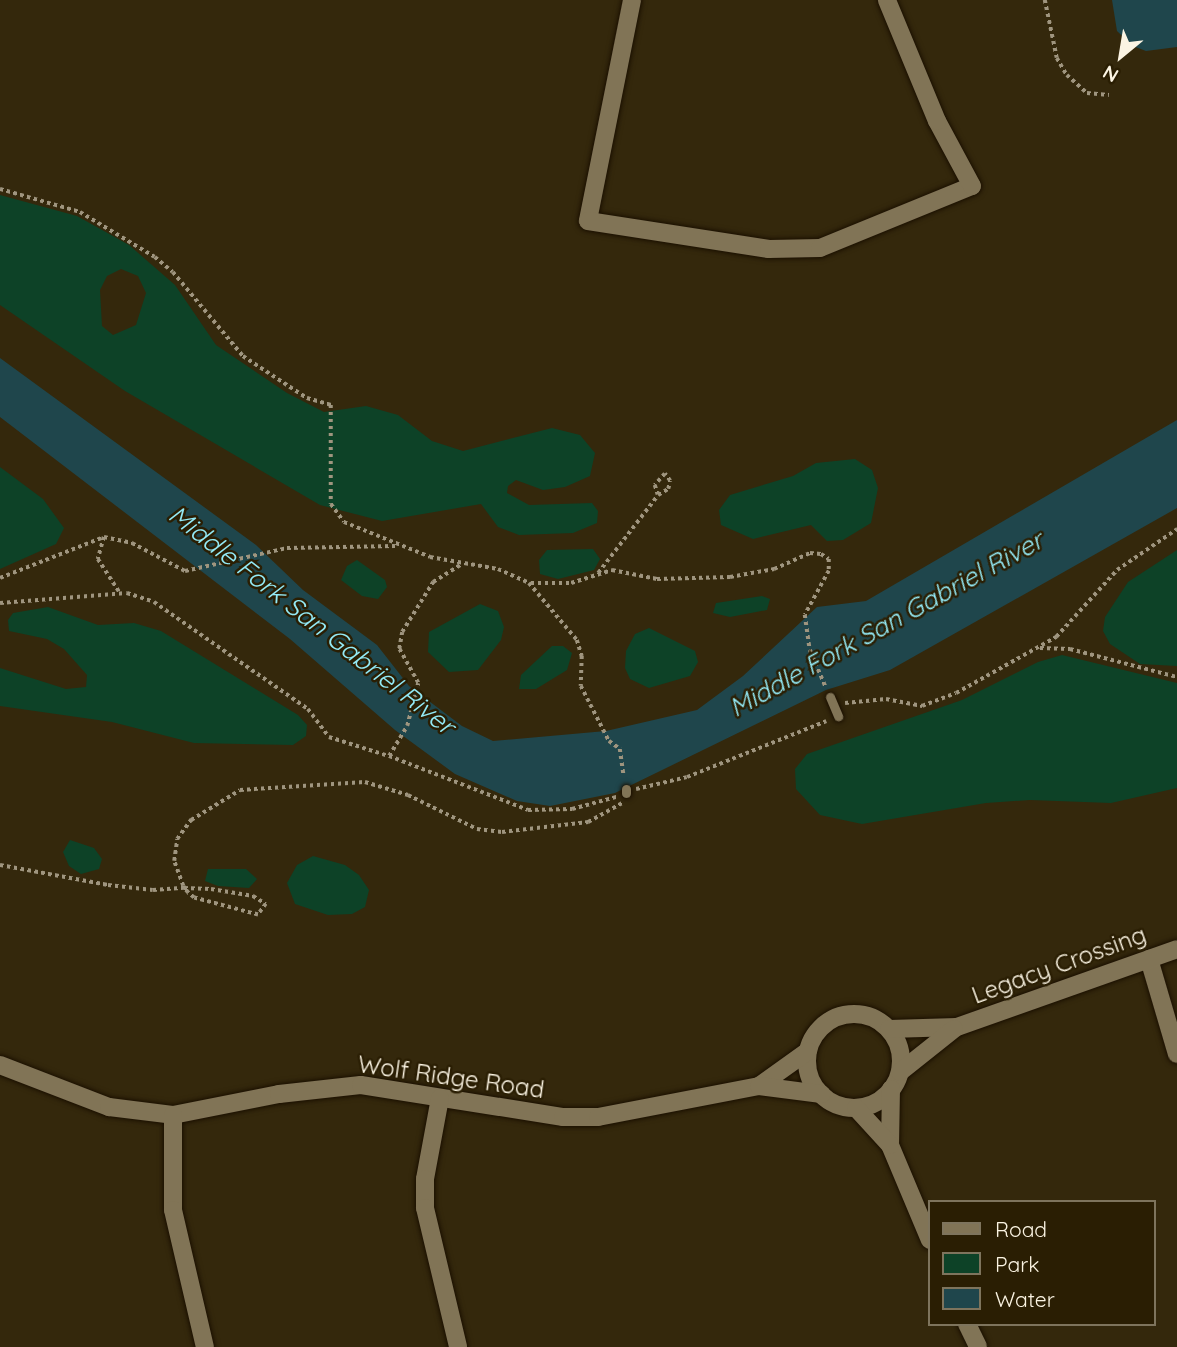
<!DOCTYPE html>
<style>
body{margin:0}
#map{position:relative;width:1177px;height:1347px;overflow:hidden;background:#34280c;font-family:Quicksand,sans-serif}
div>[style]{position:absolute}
.green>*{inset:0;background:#0d4227}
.water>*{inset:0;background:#1f464c}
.path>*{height:3.5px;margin-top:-1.75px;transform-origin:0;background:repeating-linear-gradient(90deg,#9f957f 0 3.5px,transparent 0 7px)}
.roads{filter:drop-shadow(0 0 2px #1b1000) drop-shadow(0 0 2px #1b1000)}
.service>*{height:9px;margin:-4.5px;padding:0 4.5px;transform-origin:4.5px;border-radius:4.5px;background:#817456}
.minor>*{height:18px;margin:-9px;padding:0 9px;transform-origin:9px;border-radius:9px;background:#817456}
.minor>.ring{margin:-9px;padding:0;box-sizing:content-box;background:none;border:18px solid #817456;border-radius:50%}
span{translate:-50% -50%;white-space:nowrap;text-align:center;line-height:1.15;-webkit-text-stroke:5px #2a1e03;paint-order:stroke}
.street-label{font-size:24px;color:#fbf4e3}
.water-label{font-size:26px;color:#93eaf6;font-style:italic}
.legend{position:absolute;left:928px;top:1200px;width:228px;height:126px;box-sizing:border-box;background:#2a1e03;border:2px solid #7e745d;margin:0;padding:9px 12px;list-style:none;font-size:21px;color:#fbf4e3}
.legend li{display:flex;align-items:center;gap:14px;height:35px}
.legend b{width:35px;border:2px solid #7e745d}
.north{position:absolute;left:1086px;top:21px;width:70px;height:70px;-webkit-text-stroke:5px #2a1e03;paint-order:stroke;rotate:210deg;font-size:19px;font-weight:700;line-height:28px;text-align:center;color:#fbf4e3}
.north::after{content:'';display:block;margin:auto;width:24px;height:32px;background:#fbf4e3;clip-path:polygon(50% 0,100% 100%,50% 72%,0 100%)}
</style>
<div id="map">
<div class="green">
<i style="clip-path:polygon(evenodd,0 195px,77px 216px,129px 245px,175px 285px,216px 345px,287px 393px,324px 412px,366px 406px,398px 415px,432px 441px,463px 451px,552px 428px,580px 435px,595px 453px,590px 476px,565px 487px,543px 490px,516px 480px,508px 486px,507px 493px,529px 505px,592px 503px,598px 511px,597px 523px,573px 533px,519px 535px,498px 527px,481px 504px,382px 521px,320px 505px,125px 391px,0 305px,0 195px,121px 269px,138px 276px,146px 293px,136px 325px,113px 335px,102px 326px,100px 290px,107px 276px,121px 269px)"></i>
<i style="clip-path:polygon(855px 459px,872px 470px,878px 488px,871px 523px,843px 540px,827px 541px,811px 525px,753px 539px,721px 525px,719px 510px,730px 495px,793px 476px,816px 463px)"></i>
<i style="clip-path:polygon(0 467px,43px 499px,64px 528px,56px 544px,0 569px)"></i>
<i style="clip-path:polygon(593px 549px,600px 559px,594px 570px,558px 579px,540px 574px,539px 560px,547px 550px)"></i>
<i style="clip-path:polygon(1177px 550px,1177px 666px,1140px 664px,1110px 644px,1103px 631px,1105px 617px,1128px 582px)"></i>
<i style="clip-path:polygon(357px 560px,385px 580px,387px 587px,378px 599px,362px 596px,341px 580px,347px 566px)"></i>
<i style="clip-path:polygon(762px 596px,770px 599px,767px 610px,730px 617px,713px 613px,716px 603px)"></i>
<i style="clip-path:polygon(480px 604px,498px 611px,504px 627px,501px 640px,478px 670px,449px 672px,428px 652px,429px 632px)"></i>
<i style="clip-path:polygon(48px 607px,98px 625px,134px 623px,161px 631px,298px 715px,307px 725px,306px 736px,293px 745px,194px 743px,112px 722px,0 706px,0 668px,66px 689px,86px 687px,87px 675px,64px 649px,47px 639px,9px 631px,8px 620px,13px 613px)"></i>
<i style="clip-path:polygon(649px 628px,695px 651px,698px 662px,690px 676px,649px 688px,630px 679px,625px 668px,626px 651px,635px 634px)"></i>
<i style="clip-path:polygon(552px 646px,563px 646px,572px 653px,567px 670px,536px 689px,519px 689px,521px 675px)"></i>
<i style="clip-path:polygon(1062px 655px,1177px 683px,1177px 788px,1111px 803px,1030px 800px,986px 803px,862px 824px,820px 815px,796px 789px,795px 769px,807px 754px,962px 700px,1038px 662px)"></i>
<i style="clip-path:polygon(70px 840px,94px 848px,102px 859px,99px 869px,81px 874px,69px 866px,63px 852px)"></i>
<i style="clip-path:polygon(313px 856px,345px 865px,359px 875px,369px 890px,365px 907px,352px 914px,328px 915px,295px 904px,287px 883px,297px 865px)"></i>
<i style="clip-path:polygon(208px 869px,246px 869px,257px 879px,249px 888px,218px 886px,205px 881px)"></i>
</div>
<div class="water">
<i style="clip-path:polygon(1112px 0,1177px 0,1177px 47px,1146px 51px,1133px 46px,1117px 31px)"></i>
<i style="clip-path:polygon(0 358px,256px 545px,303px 590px,377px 645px,409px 686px,462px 726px,493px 741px,606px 731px,697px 710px,743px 676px,817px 607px,866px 601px,1177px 420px,1177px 508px,890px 670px,826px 690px,615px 793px,550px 806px,517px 801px,455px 774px,395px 730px,290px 639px,0 417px)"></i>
</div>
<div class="path">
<i style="left:1045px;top:0;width:59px;rotate:78.3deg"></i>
<i style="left:1057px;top:58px;width:20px;rotate:60deg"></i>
<i style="left:1067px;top:75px;width:27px;rotate:42deg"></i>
<i style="left:1087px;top:93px;width:22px;rotate:5deg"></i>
<i style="left:0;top:189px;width:83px;rotate:16deg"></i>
<i style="left:80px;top:212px;width:87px;rotate:31deg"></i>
<i style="left:155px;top:257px;width:23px;rotate:40deg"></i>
<i style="left:173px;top:272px;width:109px;rotate:50.2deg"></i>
<i style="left:243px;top:356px;width:77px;rotate:33.3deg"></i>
<i style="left:307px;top:398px;width:25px;rotate:16deg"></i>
<i style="left:331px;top:405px;width:99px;rotate:90deg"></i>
<i style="left:331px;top:504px;width:22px;rotate:54deg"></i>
<i style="left:344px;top:522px;width:93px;rotate:22.1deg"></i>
<i style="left:430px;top:557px;width:69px;rotate:10deg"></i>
<i style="left:498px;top:569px;width:34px;rotate:24deg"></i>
<i style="left:529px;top:583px;width:75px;rotate:49.9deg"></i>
<i style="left:577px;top:640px;width:17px;rotate:73deg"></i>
<i style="left:582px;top:656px;width:30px;rotate:92deg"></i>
<i style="left:581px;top:686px;width:62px;rotate:63deg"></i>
<i style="left:609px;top:741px;width:14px;rotate:36deg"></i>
<i style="left:620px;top:749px;width:27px;rotate:82deg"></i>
<i style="left:104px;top:537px;width:23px;rotate:105deg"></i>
<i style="left:98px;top:559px;width:40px;rotate:57.1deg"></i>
<i style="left:598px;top:573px;width:98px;rotate:-52.4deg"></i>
<i style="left:658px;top:495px;width:12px;rotate:-31deg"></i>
<i style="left:668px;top:489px;width:8px;rotate:-76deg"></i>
<i style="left:670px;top:481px;width:9px;rotate:-126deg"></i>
<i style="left:665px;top:474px;width:15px;rotate:132deg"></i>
<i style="left:655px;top:485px;width:10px;rotate:73deg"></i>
<i style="left:0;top:578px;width:112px;rotate:-21.5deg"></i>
<i style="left:104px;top:537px;width:29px;rotate:12deg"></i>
<i style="left:132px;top:543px;width:60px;rotate:27.8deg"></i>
<i style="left:185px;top:571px;width:105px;rotate:-12.7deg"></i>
<i style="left:287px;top:548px;width:108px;rotate:-1.1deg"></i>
<i style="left:531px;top:583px;width:40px"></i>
<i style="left:571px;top:583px;width:43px;rotate:-17.6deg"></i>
<i style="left:612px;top:570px;width:46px;rotate:11.3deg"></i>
<i style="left:657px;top:579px;width:73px;rotate:-1.6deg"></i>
<i style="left:730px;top:577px;width:45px;rotate:-10.3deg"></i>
<i style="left:774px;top:569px;width:39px;rotate:-24deg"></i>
<i style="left:810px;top:553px;width:11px;rotate:5deg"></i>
<i style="left:821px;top:554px;width:9px;rotate:32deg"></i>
<i style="left:829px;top:559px;width:12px;rotate:90deg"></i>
<i style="left:829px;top:571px;width:50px;rotate:118.6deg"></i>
<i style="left:805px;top:615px;width:35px;rotate:82deg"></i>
<i style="left:810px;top:650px;width:39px;rotate:67deg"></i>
<i style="left:0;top:603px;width:127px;rotate:-4.5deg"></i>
<i style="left:127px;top:593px;width:28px;rotate:18deg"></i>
<i style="left:154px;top:602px;width:188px;rotate:34.8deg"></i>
<i style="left:308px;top:709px;width:35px;rotate:53deg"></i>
<i style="left:329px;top:737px;width:63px;rotate:17.6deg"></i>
<i style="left:389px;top:756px;width:35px;rotate:-59deg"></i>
<i style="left:407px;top:726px;width:44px;rotate:-75.7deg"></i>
<i style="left:418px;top:683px;width:39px;rotate:-119deg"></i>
<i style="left:399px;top:649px;width:17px;rotate:-80deg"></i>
<i style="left:402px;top:632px;width:59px;rotate:-58.2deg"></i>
<i style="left:433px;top:582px;width:32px;rotate:-32deg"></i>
<i style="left:1040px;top:648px;width:30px;rotate:2deg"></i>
<i style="left:1070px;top:649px;width:111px;rotate:14.7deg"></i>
<i style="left:845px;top:703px;width:41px;rotate:-5.6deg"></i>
<i style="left:886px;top:699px;width:37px;rotate:11deg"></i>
<i style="left:922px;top:706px;width:36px;rotate:-21deg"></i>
<i style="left:956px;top:693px;width:115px;rotate:-29.2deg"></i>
<i style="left:1056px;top:637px;width:91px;rotate:-47.7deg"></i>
<i style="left:1117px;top:570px;width:73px;rotate:-34.3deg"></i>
<i style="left:389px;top:756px;width:149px;rotate:21.2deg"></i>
<i style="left:528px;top:810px;width:44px;rotate:-1.3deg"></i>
<i style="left:572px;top:809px;width:46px;rotate:-15.3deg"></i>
<i style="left:636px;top:789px;width:52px;rotate:-13.2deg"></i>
<i style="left:687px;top:777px;width:150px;rotate:-21.9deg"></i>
<i style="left:0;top:865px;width:110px;rotate:10.5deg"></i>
<i style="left:108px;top:885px;width:45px;rotate:6.3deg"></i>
<i style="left:153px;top:890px;width:31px;rotate:-4deg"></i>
<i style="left:184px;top:888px;width:27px;rotate:2deg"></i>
<i style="left:211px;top:889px;width:43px;rotate:9.5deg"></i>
<i style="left:253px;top:896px;width:15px;rotate:32deg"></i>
<i style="left:266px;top:904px;width:14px;rotate:126deg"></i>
<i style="left:258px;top:915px;width:66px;rotate:-165.1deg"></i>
<i style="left:194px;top:898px;width:8px;rotate:-140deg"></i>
<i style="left:188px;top:893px;width:6px;rotate:-129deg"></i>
<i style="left:184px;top:888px;width:2px;rotate:-117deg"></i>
<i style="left:183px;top:886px;width:27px;rotate:-110deg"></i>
<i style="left:174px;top:861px;width:22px;rotate:-82deg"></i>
<i style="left:177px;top:839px;width:24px;rotate:-54deg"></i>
<i style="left:191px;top:820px;width:57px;rotate:-31.5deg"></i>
<i style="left:240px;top:790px;width:125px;rotate:-3.7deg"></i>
<i style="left:365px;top:782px;width:45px;rotate:16.8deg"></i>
<i style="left:408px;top:795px;width:77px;rotate:26.2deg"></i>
<i style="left:477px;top:829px;width:25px;rotate:7deg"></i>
<i style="left:502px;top:832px;width:87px;rotate:-6.6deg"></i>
<i style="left:588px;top:822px;width:39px;rotate:-29deg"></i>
</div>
<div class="roads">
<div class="service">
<i style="left:830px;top:697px;width:21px;rotate:67deg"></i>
<i style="left:626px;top:789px;width:4px;rotate:90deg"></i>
</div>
<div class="minor">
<i style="left:632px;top:0;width:225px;rotate:101.3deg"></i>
<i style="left:588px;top:221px;width:183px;rotate:8.8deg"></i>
<i style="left:769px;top:249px;width:51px;rotate:-1.1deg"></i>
<i style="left:820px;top:248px;width:164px;rotate:-22.2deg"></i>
<i style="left:972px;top:186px;width:74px;rotate:-118.3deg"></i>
<i style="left:937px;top:121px;width:131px;rotate:-112.5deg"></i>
<i style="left:1149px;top:959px;width:99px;rotate:73.6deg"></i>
<i class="ring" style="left:807px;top:1014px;width:76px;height:76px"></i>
<i style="left:889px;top:1029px;width:68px;rotate:-1.7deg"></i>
<i style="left:957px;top:1027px;width:233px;rotate:-19.5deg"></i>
<i style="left:0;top:1065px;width:117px;rotate:21.1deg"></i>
<i style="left:109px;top:1107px;width:64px;rotate:7.1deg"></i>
<i style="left:173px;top:1115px;width:108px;rotate:-11.2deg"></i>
<i style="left:279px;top:1094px;width:82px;rotate:-6.3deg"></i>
<i style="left:361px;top:1085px;width:205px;rotate:9deg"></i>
<i style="left:563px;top:1117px;width:35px"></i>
<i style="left:598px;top:1117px;width:164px;rotate:-10.9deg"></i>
<i style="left:759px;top:1086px;width:60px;rotate:-35.5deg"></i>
<i style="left:900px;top:1072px;width:69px;rotate:-38.5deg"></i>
<i style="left:759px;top:1086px;width:63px;rotate:7.4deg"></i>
<i style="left:891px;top:1089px;width:56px;rotate:91deg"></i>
<i style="left:890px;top:1145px;width:103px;rotate:67.2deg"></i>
<i style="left:440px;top:1098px;width:82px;rotate:100.5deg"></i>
<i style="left:425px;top:1179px;width:29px;rotate:90deg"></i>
<i style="left:425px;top:1208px;width:143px;rotate:76.6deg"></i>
<i style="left:856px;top:1108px;width:50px;rotate:47.4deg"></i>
<i style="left:173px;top:1115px;width:95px;rotate:90deg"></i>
<i style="left:173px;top:1210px;width:141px;rotate:76.9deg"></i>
<i style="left:967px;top:1324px;width:25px;rotate:64deg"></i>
</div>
</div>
<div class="street-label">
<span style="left:1059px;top:965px;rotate:-20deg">Legacy Crossing</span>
<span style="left:451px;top:1077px;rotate:8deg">Wolf Ridge Road</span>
</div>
<div class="water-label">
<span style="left:312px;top:620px;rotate:38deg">Middle Fork San Gabriel River</span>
<span style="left:886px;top:624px;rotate:-29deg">Middle Fork San Gabriel River</span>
</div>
<ul class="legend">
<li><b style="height:9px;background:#817456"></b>Road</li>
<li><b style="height:19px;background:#0d4227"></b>Park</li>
<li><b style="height:19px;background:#1f464c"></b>Water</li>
</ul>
<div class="north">N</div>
</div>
